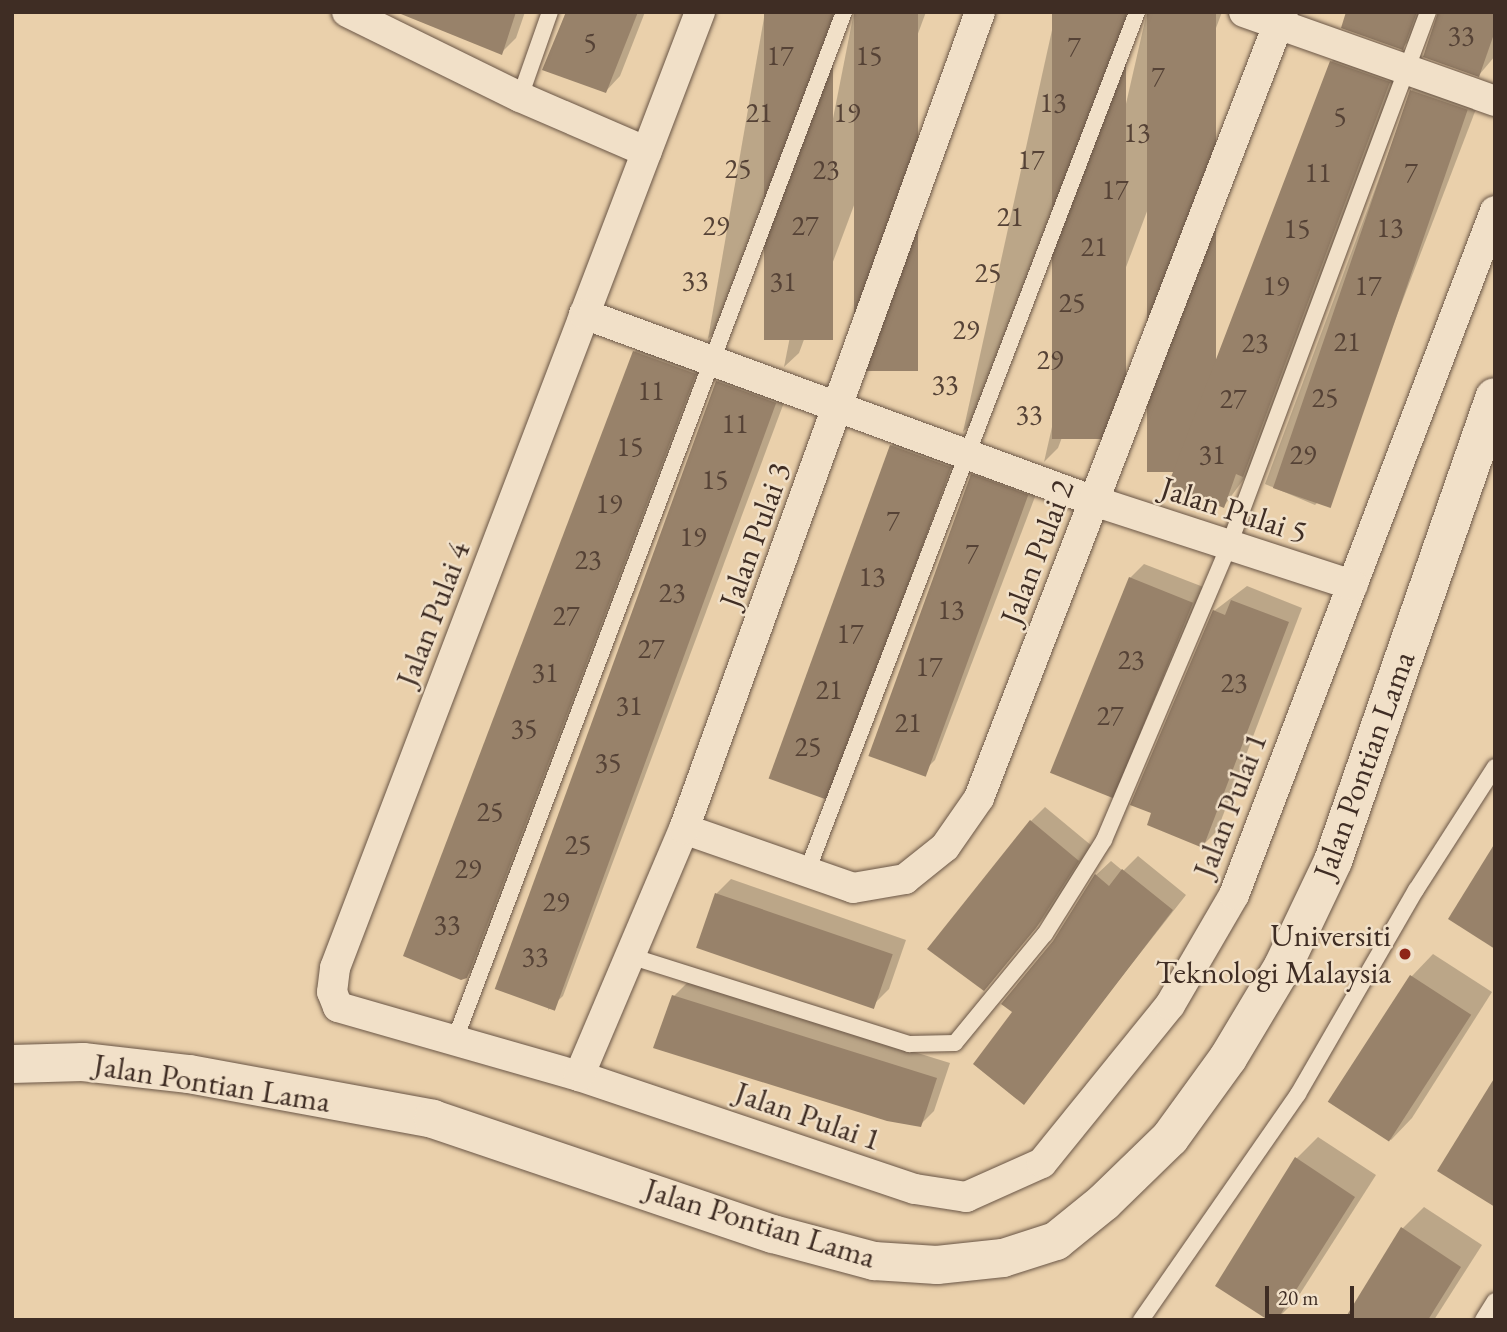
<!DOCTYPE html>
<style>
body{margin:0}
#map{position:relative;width:1507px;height:1332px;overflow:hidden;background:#ead0ab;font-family:"EB Garamond",serif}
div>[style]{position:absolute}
.shadow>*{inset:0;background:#0003}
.building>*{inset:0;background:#98826a;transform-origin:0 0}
.roads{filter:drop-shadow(0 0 2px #6a5646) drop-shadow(0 0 2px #6a5646)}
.service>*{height:16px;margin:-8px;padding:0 8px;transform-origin:8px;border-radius:8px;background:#f1e0c8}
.minor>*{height:30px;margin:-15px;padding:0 15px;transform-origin:15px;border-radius:15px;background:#f1e0c8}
.tertiary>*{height:38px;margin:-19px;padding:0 19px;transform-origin:19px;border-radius:19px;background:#f1e0c8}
.dots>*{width:19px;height:19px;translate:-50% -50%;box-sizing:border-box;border:4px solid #f1e0c8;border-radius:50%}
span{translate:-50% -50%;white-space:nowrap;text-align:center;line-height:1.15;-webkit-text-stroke:5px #f1e0c8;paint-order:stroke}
.number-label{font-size:28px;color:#554236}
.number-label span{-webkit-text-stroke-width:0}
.street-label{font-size:32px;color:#3f2d24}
.poi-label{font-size:32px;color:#3f2d24}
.right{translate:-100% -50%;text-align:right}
.frame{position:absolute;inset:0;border:14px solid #3f2d24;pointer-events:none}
.scale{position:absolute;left:1265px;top:1286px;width:89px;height:32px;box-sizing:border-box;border:4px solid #3f2d24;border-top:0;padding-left:9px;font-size:21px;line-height:24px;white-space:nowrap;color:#3f2d24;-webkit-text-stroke:5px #f1e0c8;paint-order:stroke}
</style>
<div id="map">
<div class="shadow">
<i style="clip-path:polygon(439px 12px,525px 12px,516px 38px,501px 53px)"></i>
<i style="clip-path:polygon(566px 12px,645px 12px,620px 76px,606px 91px,545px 69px)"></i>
<i style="clip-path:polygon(765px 12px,840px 12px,722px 325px,708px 339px)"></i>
<i style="clip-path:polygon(854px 12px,926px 12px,799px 353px,784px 367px)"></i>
<i style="clip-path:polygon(1056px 12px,1133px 12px,977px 418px,963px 432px)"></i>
<i style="clip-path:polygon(1147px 12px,1222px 12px,1058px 448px,1044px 462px)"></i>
<i style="clip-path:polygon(1348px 12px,1425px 12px,1417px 33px,1402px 48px)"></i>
<i style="clip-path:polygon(1495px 12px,1495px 56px,1479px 75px)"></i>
<i style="clip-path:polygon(1346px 48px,1404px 68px,1257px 461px,1224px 506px,1331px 62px)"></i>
<i style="clip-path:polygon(1426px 76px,1481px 96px,1330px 490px,1315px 505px,1265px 484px,1412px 90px)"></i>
<i style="clip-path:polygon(649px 337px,709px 359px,481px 962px,466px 977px,634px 352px)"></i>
<i style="clip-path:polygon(731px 367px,789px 389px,563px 996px,548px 1010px,717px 382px)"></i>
<i style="clip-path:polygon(905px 431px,964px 453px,833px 783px,819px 797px,891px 446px)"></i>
<i style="clip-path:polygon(987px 461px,1041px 481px,935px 760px,921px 774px,972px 475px)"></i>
<i style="clip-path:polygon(1144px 564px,1206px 588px,1125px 780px,1110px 795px,1130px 578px)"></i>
<i style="clip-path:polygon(1247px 586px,1302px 608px,1217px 831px,1203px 845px,1153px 812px,1214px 611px)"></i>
<i style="clip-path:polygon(1045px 807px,1092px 846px,1050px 911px,984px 989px,1031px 821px)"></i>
<i style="clip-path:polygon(1138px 856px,1186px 895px,1023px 1102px,1055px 942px,1096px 875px,1111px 861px,1123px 871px)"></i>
<i style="clip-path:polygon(731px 879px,906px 940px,889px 989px,875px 1003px,700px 947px,717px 893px)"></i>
<i style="clip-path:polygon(1433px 954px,1492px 992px,1412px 1118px,1391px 1140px,1334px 1103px,1412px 976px)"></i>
<i style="clip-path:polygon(688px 982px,950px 1063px,934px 1111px,920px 1125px,674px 996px)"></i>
<i style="clip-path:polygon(1318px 1137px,1376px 1175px,1296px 1300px,1276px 1320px,1296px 1159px)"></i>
<i style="clip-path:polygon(1424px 1207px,1482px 1245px,1434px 1320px,1346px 1320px,1402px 1229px)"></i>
</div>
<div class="building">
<i style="clip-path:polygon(396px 12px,516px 12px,502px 55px)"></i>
<i style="clip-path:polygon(566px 12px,638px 12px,606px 93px,542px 70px)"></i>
<i style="left:764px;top:12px;width:69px;height:328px"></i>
<i style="left:854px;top:12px;width:64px;height:359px"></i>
<i style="left:1052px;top:12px;width:74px;height:427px"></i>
<i style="left:1147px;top:12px;width:69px;height:460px"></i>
<i style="clip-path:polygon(1346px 12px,1417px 12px,1403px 50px,1341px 28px)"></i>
<i style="clip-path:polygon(1438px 12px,1495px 12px,1495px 31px,1479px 77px,1423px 57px)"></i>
<i style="clip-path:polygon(1330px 61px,1390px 82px,1243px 477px,1236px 474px,1224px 508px,1168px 485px)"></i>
<i style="left:1410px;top:90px;width:61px;height:421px;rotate:19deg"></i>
<i style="clip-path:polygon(633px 351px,696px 374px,467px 978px,461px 980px,403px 956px)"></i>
<i style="left:716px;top:381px;width:64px;height:647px;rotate:20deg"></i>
<i style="left:890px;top:445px;width:65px;height:355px;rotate:20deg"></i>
<i style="left:971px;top:474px;width:61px;height:300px;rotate:20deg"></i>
<i style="left:1129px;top:577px;width:69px;height:211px;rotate:22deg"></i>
<i style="clip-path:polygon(1231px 600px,1289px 622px,1203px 848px,1147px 825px,1151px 813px,1130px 805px,1213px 610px,1225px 615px)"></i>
<i style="clip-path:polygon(1030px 820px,1079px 861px,1036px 928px,984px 991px,927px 949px)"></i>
<i style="clip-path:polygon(1495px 843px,1495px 949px,1448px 919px)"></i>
<i style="clip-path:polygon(1122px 869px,1173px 910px,1024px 1105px,973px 1064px,1012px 1012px,1001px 1004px,1053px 941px,1095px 874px,1109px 886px)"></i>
<i style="left:715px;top:893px;width:188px;height:58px;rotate:19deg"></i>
<i style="left:1410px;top:975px;width:73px;height:151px;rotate:33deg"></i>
<i style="clip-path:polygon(672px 995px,937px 1078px,921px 1127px,887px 1121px,653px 1048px)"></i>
<i style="clip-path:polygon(1495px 1077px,1495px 1207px,1437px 1171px)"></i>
<i style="clip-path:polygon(1295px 1157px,1355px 1197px,1277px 1320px,1268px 1320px,1215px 1286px)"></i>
<i style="clip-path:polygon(1401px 1227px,1461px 1267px,1428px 1320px,1344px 1320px)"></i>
</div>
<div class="roads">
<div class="service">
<i style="left:520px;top:97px;width:90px;rotate:-70.6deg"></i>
<i style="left:806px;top:874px;width:923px;rotate:-68.99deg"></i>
<i style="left:630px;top:956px;width:293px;rotate:17.5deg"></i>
<i style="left:909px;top:1044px;width:46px;rotate:-1.2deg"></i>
<i style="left:955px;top:1043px;width:141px;rotate:-50.5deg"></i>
<i style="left:1045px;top:934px;width:111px;rotate:-57.9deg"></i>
<i style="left:1104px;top:840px;width:320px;rotate:-67deg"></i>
<i style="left:1229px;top:545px;width:569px;rotate:-69.53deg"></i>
<i style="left:454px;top:1042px;width:1101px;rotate:-69.26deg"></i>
<i style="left:1141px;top:1320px;width:275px;rotate:-55.2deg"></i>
<i style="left:1298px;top:1094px;width:236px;rotate:-60deg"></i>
<i style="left:1416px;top:890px;width:146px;rotate:-57.3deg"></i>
<i style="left:1483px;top:1320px;width:22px;rotate:-58deg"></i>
</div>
<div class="minor">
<i style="left:347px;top:12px;width:193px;rotate:26.2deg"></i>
<i style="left:520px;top:97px;width:138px;rotate:23.4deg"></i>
<i style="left:700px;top:12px;width:1023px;rotate:110.9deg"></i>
<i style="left:335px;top:968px;width:24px;rotate:97deg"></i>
<i style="left:332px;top:992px;width:16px;rotate:68deg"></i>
<i style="left:338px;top:1007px;width:251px;rotate:16deg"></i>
<i style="left:579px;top:1076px;width:354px;rotate:18.6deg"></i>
<i style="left:915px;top:1189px;width:52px;rotate:8.9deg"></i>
<i style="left:966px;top:1197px;width:83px;rotate:-24.1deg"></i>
<i style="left:1042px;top:1163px;width:203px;rotate:-51deg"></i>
<i style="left:1170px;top:1005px;width:127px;rotate:-59.8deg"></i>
<i style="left:1234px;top:895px;width:732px;rotate:-69.11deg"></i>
<i style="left:1244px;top:12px;width:266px;rotate:19.5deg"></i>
<i style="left:584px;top:314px;width:543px;rotate:20.14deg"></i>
<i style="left:1094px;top:501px;width:272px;rotate:18deg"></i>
<i style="left:684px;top:829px;width:179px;rotate:19.2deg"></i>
<i style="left:853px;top:888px;width:53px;rotate:-9.8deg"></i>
<i style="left:905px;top:879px;width:51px;rotate:-38.7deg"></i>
<i style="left:945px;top:847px;width:60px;rotate:-55.2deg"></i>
<i style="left:979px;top:798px;width:843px;rotate:-68.86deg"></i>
<i style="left:579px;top:1076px;width:268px;rotate:-67deg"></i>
<i style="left:684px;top:829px;width:869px;rotate:-70.08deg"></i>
</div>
<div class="tertiary">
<i style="left:12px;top:1064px;width:71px;rotate:-1.6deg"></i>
<i style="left:83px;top:1062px;width:107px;rotate:6.5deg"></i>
<i style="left:189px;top:1074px;width:248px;rotate:10.4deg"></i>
<i style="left:433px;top:1119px;width:359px;rotate:18.7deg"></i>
<i style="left:773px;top:1234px;width:105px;rotate:15deg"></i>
<i style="left:874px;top:1261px;width:63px;rotate:3.6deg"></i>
<i style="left:937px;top:1265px;width:66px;rotate:-6.1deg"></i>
<i style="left:1003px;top:1258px;width:56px;rotate:-17.8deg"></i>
<i style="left:1056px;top:1241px;width:62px;rotate:-39.1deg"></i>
<i style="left:1104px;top:1202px;width:92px;rotate:-44.1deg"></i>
<i style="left:1170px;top:1138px;width:99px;rotate:-54.1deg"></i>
<i style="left:1228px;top:1058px;width:107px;rotate:-59.1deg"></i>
<i style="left:1283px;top:966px;width:116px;rotate:-64.5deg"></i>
<i style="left:1333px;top:861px;width:491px;rotate:-70.8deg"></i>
</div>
</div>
<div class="dots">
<i style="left:1405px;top:954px;background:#8f2418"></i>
</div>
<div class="number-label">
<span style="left:1461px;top:35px">33</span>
<span style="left:590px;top:42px">5</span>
<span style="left:1074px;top:46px">7</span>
<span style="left:780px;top:55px">17</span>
<span style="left:869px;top:55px">15</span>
<span style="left:1158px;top:76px">7</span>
<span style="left:1053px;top:102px">13</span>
<span style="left:759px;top:112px">21</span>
<span style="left:847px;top:112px">19</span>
<span style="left:1340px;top:116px">5</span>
<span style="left:1137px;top:132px">13</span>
<span style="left:1031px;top:159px">17</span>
<span style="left:738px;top:168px">25</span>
<span style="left:826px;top:169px">23</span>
<span style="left:1318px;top:172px">11</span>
<span style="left:1411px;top:172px">7</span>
<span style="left:1115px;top:189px">17</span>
<span style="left:1010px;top:216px">21</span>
<span style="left:716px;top:225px">29</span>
<span style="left:805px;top:225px">27</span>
<span style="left:1390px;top:227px">13</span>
<span style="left:1297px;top:228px">15</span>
<span style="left:1094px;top:246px">21</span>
<span style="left:988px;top:272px">25</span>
<span style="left:695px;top:280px">33</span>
<span style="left:783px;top:281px">31</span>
<span style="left:1276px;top:285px">19</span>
<span style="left:1368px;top:285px">17</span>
<span style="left:1072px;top:302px">25</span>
<span style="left:966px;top:329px">29</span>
<span style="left:1347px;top:341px">21</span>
<span style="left:1255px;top:342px">23</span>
<span style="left:1050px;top:359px">29</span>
<span style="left:945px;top:384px">33</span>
<span style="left:651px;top:390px">11</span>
<span style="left:1325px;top:397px">25</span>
<span style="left:1233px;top:398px">27</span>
<span style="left:1029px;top:414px">33</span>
<span style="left:735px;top:423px">11</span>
<span style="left:630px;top:446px">15</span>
<span style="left:1212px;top:454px">31</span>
<span style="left:1303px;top:454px">29</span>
<span style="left:715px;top:479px">15</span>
<span style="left:609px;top:503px">19</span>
<span style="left:893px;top:520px">7</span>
<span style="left:693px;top:536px">19</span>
<span style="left:972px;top:553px">7</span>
<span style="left:588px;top:559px">23</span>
<span style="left:872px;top:576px">13</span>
<span style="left:672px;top:592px">23</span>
<span style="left:951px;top:609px">13</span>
<span style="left:566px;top:615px">27</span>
<span style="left:850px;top:633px">17</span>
<span style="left:651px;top:648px">27</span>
<span style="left:1131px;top:659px">23</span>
<span style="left:929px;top:666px">17</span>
<span style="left:545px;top:672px">31</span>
<span style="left:1234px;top:682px">23</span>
<span style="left:829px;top:689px">21</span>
<span style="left:629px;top:705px">31</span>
<span style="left:1110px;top:715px">27</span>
<span style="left:908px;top:722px">21</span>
<span style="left:524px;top:728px">35</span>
<span style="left:808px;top:746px">25</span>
<span style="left:608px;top:762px">35</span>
<span style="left:490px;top:811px">25</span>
<span style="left:578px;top:844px">25</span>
<span style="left:468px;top:868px">29</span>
<span style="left:556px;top:901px">29</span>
<span style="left:447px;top:924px">33</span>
<span style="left:535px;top:956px">33</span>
</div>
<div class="street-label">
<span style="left:1234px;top:510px;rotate:18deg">Jalan Pulai 5</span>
<span style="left:755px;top:535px;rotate:-70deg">Jalan Pulai 3</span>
<span style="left:1037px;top:552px;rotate:-69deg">Jalan Pulai 2</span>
<span style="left:433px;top:614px;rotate:-69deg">Jalan Pulai 4</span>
<span style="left:1364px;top:765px;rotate:-70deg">Jalan Pontian Lama</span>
<span style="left:1230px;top:805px;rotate:-69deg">Jalan Pulai 1</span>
<span style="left:212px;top:1083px;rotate:9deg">Jalan Pontian Lama</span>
<span style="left:808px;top:1116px;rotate:19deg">Jalan Pulai 1</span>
<span style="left:760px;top:1223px;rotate:17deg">Jalan Pontian Lama</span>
</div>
<div class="poi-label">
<span class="right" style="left:1391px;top:954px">Universiti<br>Teknologi Malaysia</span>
</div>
<div class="frame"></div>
<div class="scale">20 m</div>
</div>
